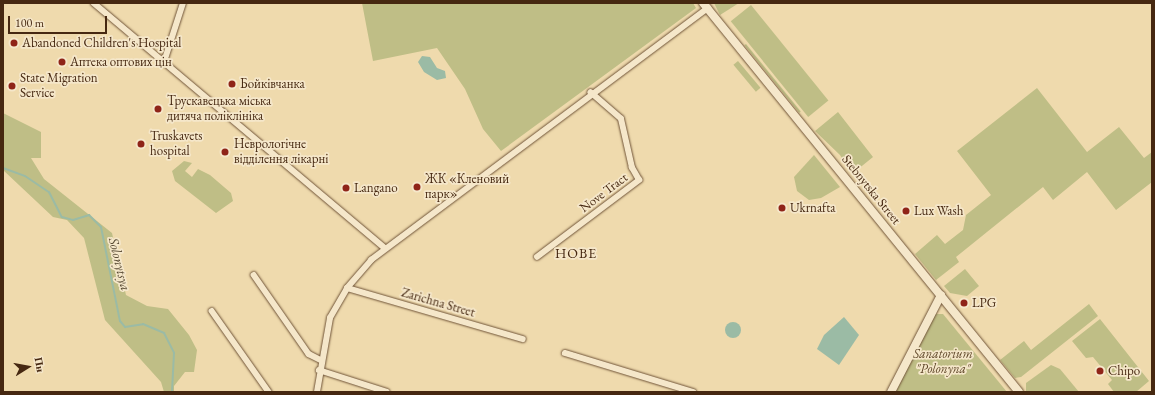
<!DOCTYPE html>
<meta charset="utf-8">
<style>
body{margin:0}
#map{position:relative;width:1155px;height:395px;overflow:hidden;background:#efdaad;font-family:"EB Garamond",serif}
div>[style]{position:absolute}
.green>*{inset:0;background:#bfbe86;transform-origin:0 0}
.water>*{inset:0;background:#9bbba5}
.round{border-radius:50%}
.stream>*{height:2px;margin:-1px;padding:0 1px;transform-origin:1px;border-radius:1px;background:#9bbba5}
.roads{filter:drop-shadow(0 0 1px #705438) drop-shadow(0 0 1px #705438)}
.street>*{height:5.5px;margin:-2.75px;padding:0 2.75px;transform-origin:2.75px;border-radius:2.75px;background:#f5e7ca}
.secondary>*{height:8px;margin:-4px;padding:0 4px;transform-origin:4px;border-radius:4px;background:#f5e7ca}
.dots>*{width:11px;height:11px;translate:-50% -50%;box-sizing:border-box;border:2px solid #f5e7ca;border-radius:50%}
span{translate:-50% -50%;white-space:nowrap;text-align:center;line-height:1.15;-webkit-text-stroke:3.5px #f5e7ca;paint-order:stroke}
.poi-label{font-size:13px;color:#462811}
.left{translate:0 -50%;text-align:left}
.street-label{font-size:13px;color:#462811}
.park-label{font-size:13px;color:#5e4628;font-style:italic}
.neighbourhood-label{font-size:14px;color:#462811;letter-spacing:1px}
.water-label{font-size:14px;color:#5b4d36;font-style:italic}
.frame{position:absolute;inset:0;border:4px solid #462811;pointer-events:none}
.north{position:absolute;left:8px;top:347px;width:40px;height:40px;-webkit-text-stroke:3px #f5e7ca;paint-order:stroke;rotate:79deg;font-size:11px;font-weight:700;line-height:16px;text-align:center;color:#462811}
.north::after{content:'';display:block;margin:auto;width:14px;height:18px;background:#462811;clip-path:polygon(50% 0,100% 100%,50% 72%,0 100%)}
.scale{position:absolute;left:8px;top:16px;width:99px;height:18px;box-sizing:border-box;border:2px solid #462811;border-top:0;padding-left:5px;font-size:12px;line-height:14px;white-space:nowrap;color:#462811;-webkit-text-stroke:3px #f5e7ca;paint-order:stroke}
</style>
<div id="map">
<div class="green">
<i style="clip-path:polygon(362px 3px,693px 3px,696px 8px,501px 151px,483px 129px,465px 89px,437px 48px,373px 61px)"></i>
<i style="clip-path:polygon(714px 3px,739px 3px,720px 15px)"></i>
<i style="left:751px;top:5px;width:123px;height:26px;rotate:51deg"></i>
<i style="left:746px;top:44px;width:87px;height:2px;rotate:51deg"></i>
<i style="left:738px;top:61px;width:35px;height:6px;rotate:50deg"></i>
<i style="clip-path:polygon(1037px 88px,1087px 152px,1119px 127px,1144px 158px,1152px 152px,1152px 182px,1116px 210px,1087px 172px,1053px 200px,1043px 187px,956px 257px,959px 262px,936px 280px,915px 254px,937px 235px,945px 244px,963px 230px,966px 215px,991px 195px,957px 151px)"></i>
<i style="clip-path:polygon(838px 112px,873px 157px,852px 174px,840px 155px,815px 131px)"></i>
<i style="clip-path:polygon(3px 113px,41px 132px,41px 158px,31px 158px,44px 179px,112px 233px,126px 295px,147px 306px,168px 309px,189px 335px,197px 350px,194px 372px,185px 372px,174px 386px,174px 392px,164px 392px,161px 382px,105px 320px,84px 238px,67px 220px,53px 217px,3px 170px)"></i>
<i style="clip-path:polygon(814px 155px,840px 187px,821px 198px,809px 200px,797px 191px,794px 177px)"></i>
<i style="clip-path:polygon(184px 161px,192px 163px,185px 171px,192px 177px,198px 169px,210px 175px,231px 193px,233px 201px,216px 213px,175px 181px,172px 171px)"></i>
<i style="clip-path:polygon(965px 269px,979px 286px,967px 296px,950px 293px,944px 286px)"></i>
<i style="clip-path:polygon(1089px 304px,1098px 316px,1021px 377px,1015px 378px,1000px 360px,1024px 341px,1031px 350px)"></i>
<i style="clip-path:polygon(935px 314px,943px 314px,1007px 392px,895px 392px)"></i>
<i style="clip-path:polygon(1100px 319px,1149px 381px,1136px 392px,1114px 392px,1108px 384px,1112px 380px,1093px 357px,1086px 358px,1072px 341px)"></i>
<i style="clip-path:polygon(1051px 365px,1060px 369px,1079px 392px,1026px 392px,1026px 383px)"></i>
</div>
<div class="water">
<i style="clip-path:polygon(422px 56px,430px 57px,437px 68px,445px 71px,446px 78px,437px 80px,424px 72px,418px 62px)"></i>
<i style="clip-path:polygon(844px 317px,859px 335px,839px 365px,817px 349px,824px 335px)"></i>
<i class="round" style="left:725px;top:322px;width:16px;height:16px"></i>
</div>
<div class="stream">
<i style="left:3px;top:168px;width:23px;rotate:20deg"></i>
<i style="left:25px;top:176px;width:29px;rotate:34deg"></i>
<i style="left:49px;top:192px;width:28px;rotate:63deg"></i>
<i style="left:62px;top:217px;width:11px;rotate:15deg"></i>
<i style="left:73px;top:220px;width:17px;rotate:-17deg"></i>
<i style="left:89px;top:215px;width:17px;rotate:45deg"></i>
<i style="left:101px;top:227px;width:96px;rotate:78.6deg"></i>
<i style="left:120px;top:321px;width:8px;rotate:50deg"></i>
<i style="left:125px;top:327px;width:18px;rotate:-9deg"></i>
<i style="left:143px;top:324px;width:23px;rotate:23deg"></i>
<i style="left:164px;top:333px;width:22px;rotate:63deg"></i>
<i style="left:174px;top:353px;width:39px;rotate:93deg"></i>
</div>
<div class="roads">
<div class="street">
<i style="left:94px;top:3px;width:379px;rotate:40.1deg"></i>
<i style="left:164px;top:62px;width:62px;rotate:-72.1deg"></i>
<i style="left:537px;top:257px;width:128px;rotate:-37deg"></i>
<i style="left:639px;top:180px;width:14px;rotate:-120deg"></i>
<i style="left:632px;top:168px;width:50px;rotate:-102.7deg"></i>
<i style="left:621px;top:119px;width:40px;rotate:-139deg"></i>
<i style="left:254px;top:275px;width:96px;rotate:55.2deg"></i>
<i style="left:309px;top:354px;width:13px;rotate:27deg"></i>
<i style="left:347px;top:288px;width:183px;rotate:16.2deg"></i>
<i style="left:212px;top:311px;width:99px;rotate:54.9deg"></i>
<i style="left:565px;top:353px;width:134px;rotate:16.9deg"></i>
<i style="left:319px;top:370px;width:71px;rotate:17.9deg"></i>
<i style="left:317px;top:392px;width:75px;rotate:-80deg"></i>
<i style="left:330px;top:318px;width:34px;rotate:-60deg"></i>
<i style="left:347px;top:288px;width:37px;rotate:-49deg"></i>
<i style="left:371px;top:260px;width:421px;rotate:-36.8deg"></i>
</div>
<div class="secondary">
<i style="left:703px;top:3px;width:501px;rotate:50.91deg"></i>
<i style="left:891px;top:392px;width:109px;rotate:-62.7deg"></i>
</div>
</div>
<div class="dots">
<i style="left:14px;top:43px;background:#8f2418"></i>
<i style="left:62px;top:62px;background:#8f2418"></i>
<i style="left:232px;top:84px;background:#8f2418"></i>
<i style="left:12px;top:86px;background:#8f2418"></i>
<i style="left:158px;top:109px;background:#8f2418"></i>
<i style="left:141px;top:144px;background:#8f2418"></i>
<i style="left:225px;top:152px;background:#8f2418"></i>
<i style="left:417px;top:187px;background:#8f2418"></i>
<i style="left:346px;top:188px;background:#8f2418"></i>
<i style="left:782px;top:208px;background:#8f2418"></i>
<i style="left:906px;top:211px;background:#8f2418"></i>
<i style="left:964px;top:303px;background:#8f2418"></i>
<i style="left:1100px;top:371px;background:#8f2418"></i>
</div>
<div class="poi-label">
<span class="left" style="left:22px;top:43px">Abandoned Children's Hospital</span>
<span class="left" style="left:70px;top:62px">Аптека оптових цін</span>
<span class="left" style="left:20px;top:86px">State Migration<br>Service</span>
<span class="left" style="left:240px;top:84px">Бойківчанка</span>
<span class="left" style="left:167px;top:109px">Трускавецька міська<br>дитяча поліклініка</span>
<span class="left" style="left:150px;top:144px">Truskavets<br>hospital</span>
<span class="left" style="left:234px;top:152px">Неврологічне<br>відділення лікарні</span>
<span class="left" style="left:425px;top:187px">ЖК «Кленовий<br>парк»</span>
<span class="left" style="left:354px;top:188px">Langano</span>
<span class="left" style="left:790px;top:208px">Ukrnafta</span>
<span class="left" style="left:914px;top:211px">Lux Wash</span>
<span class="left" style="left:972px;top:303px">LPG</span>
<span class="left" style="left:1108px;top:371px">Chipo</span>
</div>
<div class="street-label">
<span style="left:871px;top:190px;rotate:51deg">Stebnytska Street</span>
<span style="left:604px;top:193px;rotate:-37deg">Nove Tract</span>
<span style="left:438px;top:303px;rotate:16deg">Zarichna Street</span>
</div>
<div class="park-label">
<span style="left:943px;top:362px">Sanatorium<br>"Polonyna"</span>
</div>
<div class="neighbourhood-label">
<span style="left:576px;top:253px">НОВЕ</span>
</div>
<div class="water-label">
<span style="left:120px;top:264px;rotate:76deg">Solonytsya</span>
</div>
<div class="frame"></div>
<div class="north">Пн</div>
<div class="scale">100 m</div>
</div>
